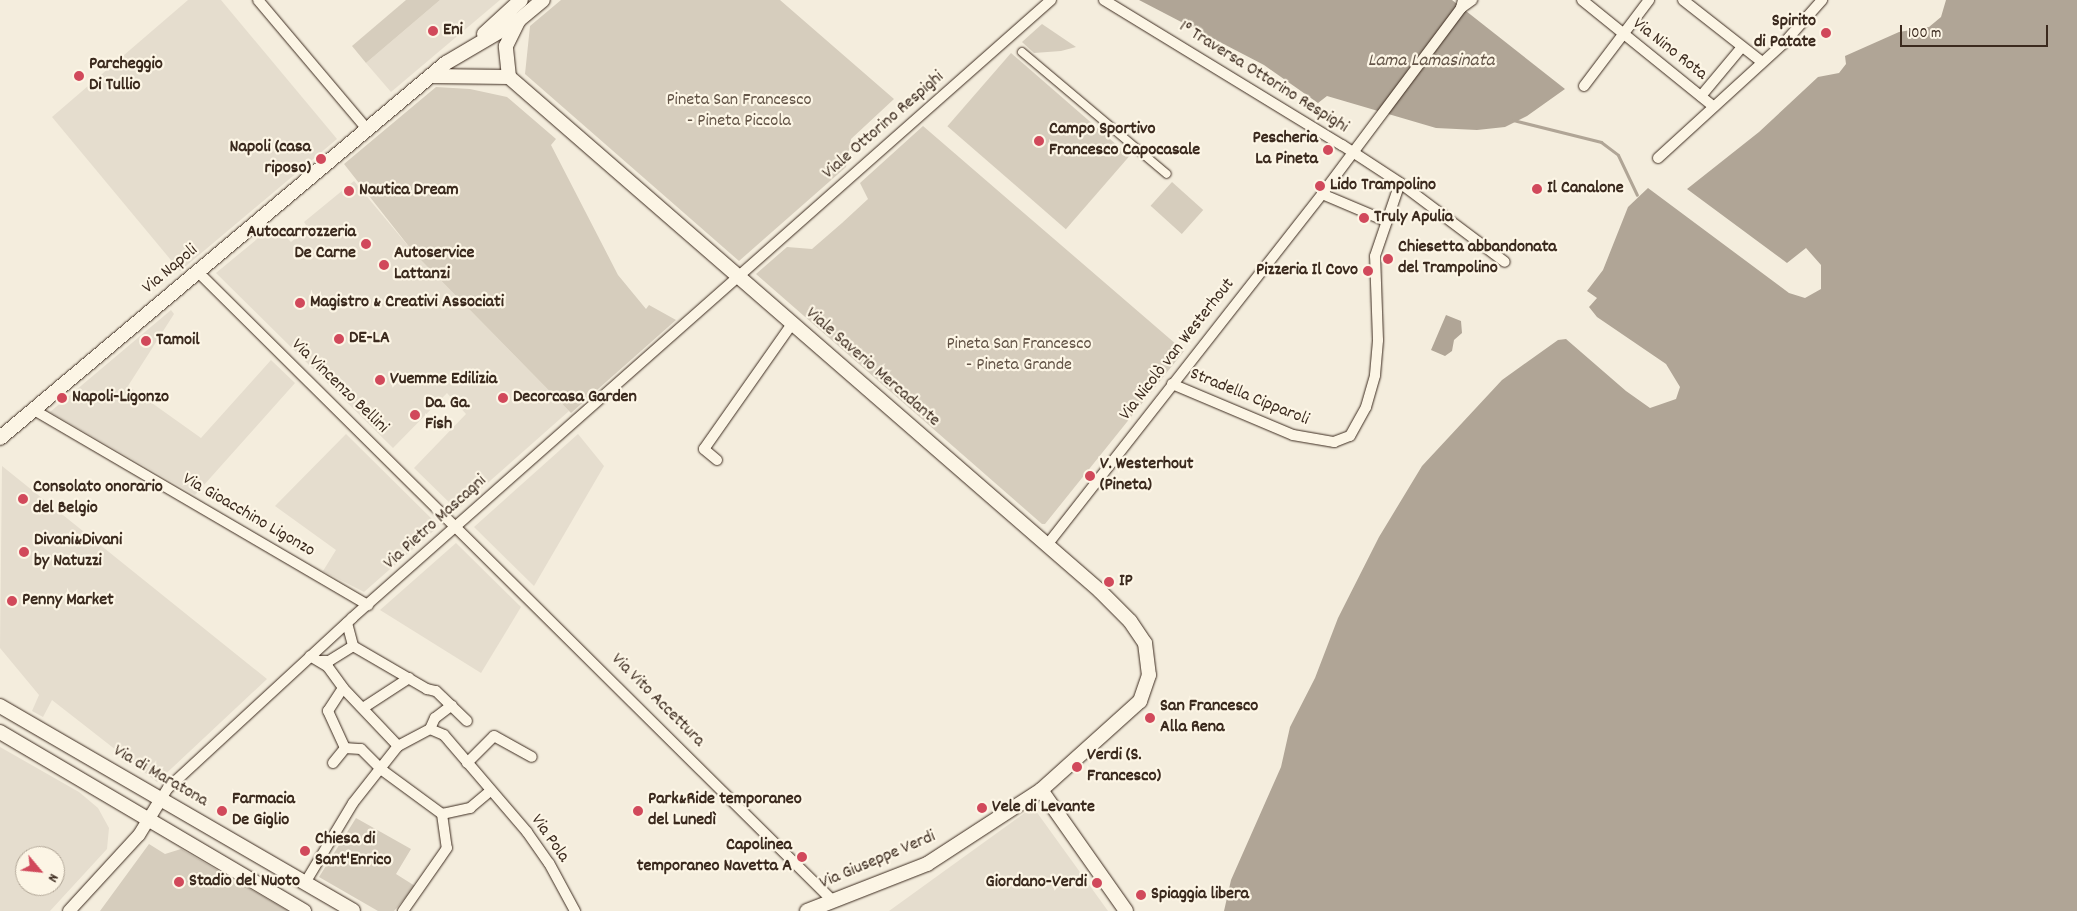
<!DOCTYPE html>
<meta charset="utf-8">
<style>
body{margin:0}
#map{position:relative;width:2077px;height:911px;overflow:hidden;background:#f4eddd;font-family:Dekko,sans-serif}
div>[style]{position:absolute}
.built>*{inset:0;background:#e5ddce}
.green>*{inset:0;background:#d6cdbd;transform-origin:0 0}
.water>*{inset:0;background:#b0a596}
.stream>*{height:3px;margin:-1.5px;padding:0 1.5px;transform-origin:1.5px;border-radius:1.5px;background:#b0a596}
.roads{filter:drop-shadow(0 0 1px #3b2a1e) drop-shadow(0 0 1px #3b2a1e)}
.pedestrian>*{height:8px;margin:-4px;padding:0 4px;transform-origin:4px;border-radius:4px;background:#fcf5e5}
.minor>*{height:10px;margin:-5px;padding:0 5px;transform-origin:5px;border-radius:5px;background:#fcf5e5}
.tertiary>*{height:12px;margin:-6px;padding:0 6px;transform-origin:6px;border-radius:6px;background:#fcf5e5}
.secondary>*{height:14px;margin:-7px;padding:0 7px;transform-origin:7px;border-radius:7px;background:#fcf5e5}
.dots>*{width:14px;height:14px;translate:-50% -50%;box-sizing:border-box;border:2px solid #fcf5e5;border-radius:50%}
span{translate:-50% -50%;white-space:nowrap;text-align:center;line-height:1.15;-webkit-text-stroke:4.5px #fcf5e5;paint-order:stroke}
.poi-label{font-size:18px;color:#3b2a1e;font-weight:700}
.right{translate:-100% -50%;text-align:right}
.left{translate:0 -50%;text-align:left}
.street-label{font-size:18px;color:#3b2a1e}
.park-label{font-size:18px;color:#625346}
.water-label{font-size:19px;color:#645548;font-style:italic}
.north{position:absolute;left:15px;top:846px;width:50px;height:50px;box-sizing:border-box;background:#fcf5e5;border:1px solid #afa495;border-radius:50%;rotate:118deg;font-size:14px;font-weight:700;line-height:20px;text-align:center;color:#3b2a1e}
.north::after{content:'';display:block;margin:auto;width:18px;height:22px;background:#d1495b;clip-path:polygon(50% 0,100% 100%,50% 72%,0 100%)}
.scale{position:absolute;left:1900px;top:25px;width:148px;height:22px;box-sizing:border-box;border:2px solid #3b2a1e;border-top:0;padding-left:6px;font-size:15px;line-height:18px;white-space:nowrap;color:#3b2a1e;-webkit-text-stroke:4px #fcf5e5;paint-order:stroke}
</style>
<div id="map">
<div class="built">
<i style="clip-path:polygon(188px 0,221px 0,337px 139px,180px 271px,52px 117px)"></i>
<i style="clip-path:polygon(440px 0,500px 0,391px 92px,366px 63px)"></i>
<i style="clip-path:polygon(354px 181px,414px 253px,569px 411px,457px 510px,414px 468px,466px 414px,447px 393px,393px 448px,216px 273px,274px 225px,291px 242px,308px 228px,304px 222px)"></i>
<i style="clip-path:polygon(171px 310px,174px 314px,128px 386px,201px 438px,271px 360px,295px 383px,195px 495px,50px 412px)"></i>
<i style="clip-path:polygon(346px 434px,439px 526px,364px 592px,323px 571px,336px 550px,275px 506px)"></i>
<i style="clip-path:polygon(578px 434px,604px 466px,534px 586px,474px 527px)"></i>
<i style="clip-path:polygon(2px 466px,267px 679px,157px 782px,52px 700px,43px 717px,32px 711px,39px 695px,0 648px)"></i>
<i style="clip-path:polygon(456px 543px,521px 607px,481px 673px,380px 610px)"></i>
<i style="clip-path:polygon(evenodd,0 747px,79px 792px,98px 808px,109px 828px,107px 849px,50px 911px,0 911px,0 747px,25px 856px,55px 856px,55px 886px,25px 886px,25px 856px)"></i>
<i style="clip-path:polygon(1033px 807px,1108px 911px,889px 911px)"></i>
</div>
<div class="green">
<i style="clip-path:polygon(406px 0,440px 0,366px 63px,352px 46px)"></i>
<i style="clip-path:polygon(561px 0,780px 0,894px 99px,851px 139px,846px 167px,739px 261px,525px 74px,530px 26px)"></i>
<i style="clip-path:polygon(1042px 24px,1076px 47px,1061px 51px,1034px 53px,1022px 42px)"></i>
<i style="left:1011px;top:53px;width:157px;height:97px;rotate:41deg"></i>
<i style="clip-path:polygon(436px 87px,470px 89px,507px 97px,556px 139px,551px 145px,618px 275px,646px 309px,649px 305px,676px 320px,571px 413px,414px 253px,344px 164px)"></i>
<i style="clip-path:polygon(923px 126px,1184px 351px,1045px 524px,1042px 524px,756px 274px,787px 247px,812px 249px,842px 223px,868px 199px,860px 183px)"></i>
<i style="left:1172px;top:182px;width:42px;height:32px;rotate:42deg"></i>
<i style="clip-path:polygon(356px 818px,411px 849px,396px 874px,415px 886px,394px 911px,378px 911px,319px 877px)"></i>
<i style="clip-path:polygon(149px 844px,165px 854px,181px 849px,288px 911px,100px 911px)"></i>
</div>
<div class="water">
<i style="clip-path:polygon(1139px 0,1452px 0,1565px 89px,1527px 116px,1505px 127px,1477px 130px,1436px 128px,1327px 96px,1318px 103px,1264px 65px)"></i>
<i style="clip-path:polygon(1946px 0,2077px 0,2077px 911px,1224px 911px,1231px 880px,1281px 767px,1290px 727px,1315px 678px,1338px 618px,1379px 537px,1422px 466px,1502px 380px,1558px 340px,1566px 339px,1626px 391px,1650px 408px,1676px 399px,1680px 387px,1666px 364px,1597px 317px,1589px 307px,1597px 298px,1587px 291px,1603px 270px,1628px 207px,1648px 188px,1789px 293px,1805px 298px,1821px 289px,1821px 265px,1806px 248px,1787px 263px,1687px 189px,1759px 132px,1818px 77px,1839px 73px,1846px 64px,1845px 56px,1899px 32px,1929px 27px,1941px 17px)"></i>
<i style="clip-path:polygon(1446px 315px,1461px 321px,1462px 333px,1454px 340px,1452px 351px,1445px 356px,1431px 350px)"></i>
</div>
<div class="stream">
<i style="left:1513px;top:120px;width:91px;rotate:14deg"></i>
<i style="left:1601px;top:142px;width:21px;rotate:37deg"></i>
<i style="left:1618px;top:155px;width:44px;rotate:64.6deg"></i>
</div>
<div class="roads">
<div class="pedestrian">
<i style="left:1022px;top:52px;width:189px;rotate:40.1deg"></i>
</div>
<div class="minor">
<i style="left:258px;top:0;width:169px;rotate:49.8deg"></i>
<i style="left:1104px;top:0;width:279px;rotate:31.4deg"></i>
<i style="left:1342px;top:145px;width:69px;rotate:33.2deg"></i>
<i style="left:1400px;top:183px;width:131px;rotate:37deg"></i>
<i style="left:1582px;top:0;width:169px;rotate:39deg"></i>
<i style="left:1683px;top:0;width:100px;rotate:38.1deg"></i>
<i style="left:1461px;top:8px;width:14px;rotate:-36deg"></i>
<i style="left:1584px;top:86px;width:108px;rotate:-52.9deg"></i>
<i style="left:1701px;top:96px;width:64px;rotate:-50.1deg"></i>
<i style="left:1658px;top:158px;width:169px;rotate:-42.4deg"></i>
<i style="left:1783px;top:44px;width:59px;rotate:-48.4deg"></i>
<i style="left:1322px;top:194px;width:69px;rotate:22.9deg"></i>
<i style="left:198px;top:272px;width:894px;rotate:44.73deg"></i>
<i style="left:1172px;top:384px;width:131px;rotate:22.9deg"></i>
<i style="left:1293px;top:435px;width:42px;rotate:9.7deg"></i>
<i style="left:1334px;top:442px;width:17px;rotate:-21deg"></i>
<i style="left:1350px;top:436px;width:33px;rotate:-61deg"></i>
<i style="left:1366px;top:407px;width:33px;rotate:-74deg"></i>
<i style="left:1375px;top:375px;width:35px;rotate:-85deg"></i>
<i style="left:1378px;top:340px;width:84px;rotate:-92deg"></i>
<i style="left:1375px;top:256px;width:77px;rotate:-71.1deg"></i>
<i style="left:34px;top:410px;width:387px;rotate:30.3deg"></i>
<i style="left:717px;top:460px;width:17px;rotate:-140deg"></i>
<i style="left:704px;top:449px;width:153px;rotate:-54.9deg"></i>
<i style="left:1047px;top:545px;width:446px;rotate:-51.9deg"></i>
<i style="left:1322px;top:194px;width:232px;rotate:-53.2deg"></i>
<i style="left:1461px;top:8px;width:8px;rotate:-76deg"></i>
<i style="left:347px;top:623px;width:24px;rotate:75deg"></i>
<i style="left:353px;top:646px;width:86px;rotate:30.2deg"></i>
<i style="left:427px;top:689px;width:9px;rotate:13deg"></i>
<i style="left:436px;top:691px;width:43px;rotate:44.1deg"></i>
<i style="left:310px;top:656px;width:21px;rotate:31deg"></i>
<i style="left:328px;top:667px;width:26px;rotate:54deg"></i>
<i style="left:343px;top:688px;width:80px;rotate:46.5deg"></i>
<i style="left:321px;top:661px;width:8px"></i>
<i style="left:329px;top:661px;width:28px;rotate:-32deg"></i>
<i style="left:363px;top:708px;width:55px;rotate:-33.1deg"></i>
<i style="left:430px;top:729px;width:15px;rotate:23deg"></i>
<i style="left:444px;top:735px;width:128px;rotate:49.4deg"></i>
<i style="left:527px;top:832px;width:38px;rotate:55deg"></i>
<i style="left:549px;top:863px;width:55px;rotate:61.6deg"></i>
<i style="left:345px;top:748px;width:16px;rotate:4deg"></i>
<i style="left:361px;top:749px;width:30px;rotate:45deg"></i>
<i style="left:382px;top:770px;width:74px;rotate:36.3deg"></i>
<i style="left:442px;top:814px;width:34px;rotate:82deg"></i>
<i style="left:447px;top:848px;width:77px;rotate:124.9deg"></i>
<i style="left:333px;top:763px;width:19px;rotate:-51deg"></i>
<i style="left:345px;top:748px;width:41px;rotate:-114.7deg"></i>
<i style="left:328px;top:711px;width:27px;rotate:-57deg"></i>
<i style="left:467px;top:763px;width:38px;rotate:-45deg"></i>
<i style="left:494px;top:736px;width:43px;rotate:28.9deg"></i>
<i style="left:161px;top:799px;width:13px;rotate:-58deg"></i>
<i style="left:168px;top:788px;width:251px;rotate:-42.7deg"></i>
<i style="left:352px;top:618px;width:933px;rotate:-41.48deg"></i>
<i style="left:442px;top:814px;width:29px;rotate:-12deg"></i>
<i style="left:470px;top:808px;width:26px;rotate:-40deg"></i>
<i style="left:305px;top:883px;width:93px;rotate:-59deg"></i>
<i style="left:353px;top:803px;width:73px;rotate:-51.7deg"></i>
<i style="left:398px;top:746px;width:36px;rotate:-28deg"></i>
<i style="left:430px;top:729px;width:12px;rotate:-66deg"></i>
<i style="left:435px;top:718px;width:21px;rotate:-37deg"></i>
</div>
<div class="tertiary">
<i style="left:69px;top:911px;width:103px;rotate:-47.4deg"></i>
<i style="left:139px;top:835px;width:42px;rotate:-58.6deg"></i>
</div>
<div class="secondary">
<i style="left:484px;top:34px;width:50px;rotate:-42.6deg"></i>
<i style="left:430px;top:76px;width:79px;rotate:0.7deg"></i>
<i style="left:509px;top:77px;width:783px;rotate:41.01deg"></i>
<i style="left:1100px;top:591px;width:42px;rotate:45deg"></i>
<i style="left:1130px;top:621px;width:27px;rotate:56deg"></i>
<i style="left:1145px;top:643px;width:32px;rotate:83deg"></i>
<i style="left:1149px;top:675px;width:28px;rotate:109deg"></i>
<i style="left:1140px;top:701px;width:133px;rotate:138deg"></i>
<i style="left:1041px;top:790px;width:136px;rotate:147deg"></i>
<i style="left:927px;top:864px;width:129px;rotate:158.6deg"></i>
<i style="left:509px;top:77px;width:31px;rotate:-96deg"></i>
<i style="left:506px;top:46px;width:28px;rotate:-64deg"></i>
<i style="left:0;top:438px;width:583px;rotate:-40.06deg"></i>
<i style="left:446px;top:63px;width:85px;rotate:-30.5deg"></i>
<i style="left:519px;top:20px;width:31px;rotate:-40deg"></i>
<i style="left:0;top:706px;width:408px;rotate:30.1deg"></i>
<i style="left:0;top:732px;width:353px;rotate:30.5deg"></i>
<i style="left:1041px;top:790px;width:148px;rotate:54.9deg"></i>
</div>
</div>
<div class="dots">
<i style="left:433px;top:31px;background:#d1495b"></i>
<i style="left:1826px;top:33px;background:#d1495b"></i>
<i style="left:79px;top:76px;background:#d1495b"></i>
<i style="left:1039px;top:141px;background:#d1495b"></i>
<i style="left:1328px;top:150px;background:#d1495b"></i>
<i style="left:321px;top:159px;background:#d1495b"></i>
<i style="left:1320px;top:186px;background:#d1495b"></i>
<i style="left:1537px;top:189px;background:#d1495b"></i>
<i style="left:349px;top:191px;background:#d1495b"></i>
<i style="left:1364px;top:218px;background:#d1495b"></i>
<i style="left:366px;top:244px;background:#d1495b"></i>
<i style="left:1388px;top:259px;background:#d1495b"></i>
<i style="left:384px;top:265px;background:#d1495b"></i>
<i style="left:1368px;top:271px;background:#d1495b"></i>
<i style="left:300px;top:303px;background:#d1495b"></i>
<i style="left:339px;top:339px;background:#d1495b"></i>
<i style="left:146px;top:341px;background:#d1495b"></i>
<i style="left:380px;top:380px;background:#d1495b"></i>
<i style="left:62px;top:398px;background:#d1495b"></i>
<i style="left:503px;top:398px;background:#d1495b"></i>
<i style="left:415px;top:415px;background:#d1495b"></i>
<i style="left:1090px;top:476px;background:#d1495b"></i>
<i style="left:23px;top:499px;background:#d1495b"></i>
<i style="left:24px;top:552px;background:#d1495b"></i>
<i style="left:1109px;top:582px;background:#d1495b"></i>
<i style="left:12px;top:601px;background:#d1495b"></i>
<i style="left:1150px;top:718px;background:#d1495b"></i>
<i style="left:1077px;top:767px;background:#d1495b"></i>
<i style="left:982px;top:808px;background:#d1495b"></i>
<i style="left:222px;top:811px;background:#d1495b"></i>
<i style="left:638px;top:811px;background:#d1495b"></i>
<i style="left:305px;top:851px;background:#d1495b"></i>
<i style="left:802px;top:857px;background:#d1495b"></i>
<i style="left:179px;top:882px;background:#d1495b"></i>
<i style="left:1097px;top:883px;background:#d1495b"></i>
<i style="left:1141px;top:895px;background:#d1495b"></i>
</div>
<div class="poi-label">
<span class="right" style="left:1816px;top:33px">Spirito<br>di Patate</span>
<span class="left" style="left:443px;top:31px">Eni</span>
<span class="left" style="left:89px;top:76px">Parcheggio<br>Di Tullio</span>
<span class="left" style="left:1049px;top:141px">Campo Sportivo<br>Francesco Capocasale</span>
<span class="right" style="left:1318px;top:150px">Pescheria<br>La Pineta</span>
<span class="right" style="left:311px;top:159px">Napoli (casa<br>riposo)</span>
<span class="left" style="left:1330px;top:186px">Lido Trampolino</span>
<span class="left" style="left:1547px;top:189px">Il Canalone</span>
<span class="left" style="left:359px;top:191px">Nautica Dream</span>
<span class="left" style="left:1374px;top:218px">Truly Apulia</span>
<span class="right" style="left:356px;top:244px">Autocarrozzeria<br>De Carne</span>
<span class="left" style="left:1398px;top:259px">Chiesetta abbandonata<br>del Trampolino</span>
<span class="left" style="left:394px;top:265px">Autoservice<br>Lattanzi</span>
<span class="right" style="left:1358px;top:271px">Pizzeria Il Covo</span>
<span class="left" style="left:310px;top:303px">Magistro &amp; Creativi Associati</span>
<span class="left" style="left:349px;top:339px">DE-LA</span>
<span class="left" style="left:156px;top:341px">Tamoil</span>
<span class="left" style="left:390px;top:380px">Vuemme Edilizia</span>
<span class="left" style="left:72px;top:398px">Napoli-Ligonzo</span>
<span class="left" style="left:513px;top:398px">Decorcasa Garden</span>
<span class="left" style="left:425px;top:415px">Da. Ga.<br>Fish</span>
<span class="left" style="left:1100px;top:476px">V. Westerhout<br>(Pineta)</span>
<span class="left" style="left:33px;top:499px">Consolato onorario<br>del Belgio</span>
<span class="left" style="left:34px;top:552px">Divani&amp;Divani<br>by Natuzzi</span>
<span class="left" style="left:1119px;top:582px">IP</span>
<span class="left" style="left:22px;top:601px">Penny Market</span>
<span class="left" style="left:1160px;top:718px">San Francesco<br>Alla Rena</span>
<span class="left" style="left:1087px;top:767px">Verdi (S.<br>Francesco)</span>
<span class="left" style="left:232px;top:811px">Farmacia<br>De Giglio</span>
<span class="left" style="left:648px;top:811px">Park&amp;Ride temporaneo<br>del Lunedì</span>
<span class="left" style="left:992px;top:808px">Vele di Levante</span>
<span class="left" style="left:315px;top:851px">Chiesa di<br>Sant'Enrico</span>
<span class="right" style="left:792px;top:857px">Capolinea<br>temporaneo Navetta A</span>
<span class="left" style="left:189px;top:882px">Stadio del Nuoto</span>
<span class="right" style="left:1087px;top:883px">Giordano-Verdi</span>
<span class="left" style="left:1151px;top:895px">Spiaggia libera</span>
</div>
<div class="street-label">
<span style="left:1669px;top:50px;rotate:38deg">Via Nino Rota</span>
<span style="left:1263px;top:78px;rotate:32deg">1° Traversa Ottorino Respighi</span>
<span style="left:884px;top:126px;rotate:-41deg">Viale Ottorino Respighi</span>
<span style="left:171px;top:270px;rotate:-40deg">Via Napoli</span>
<span style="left:1178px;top:350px;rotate:-52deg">Via Nicolò van Westerhout</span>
<span style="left:872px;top:368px;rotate:41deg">Viale Saverio Mercadante</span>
<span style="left:339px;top:387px;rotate:44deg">Via Vincenzo Bellini</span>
<span style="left:1249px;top:398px;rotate:22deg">Stradella Cipparoli</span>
<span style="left:248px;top:516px;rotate:30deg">Via Gioacchino Ligonzo</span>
<span style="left:436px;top:523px;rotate:-42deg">Via Pietro Mascagni</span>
<span style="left:657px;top:701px;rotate:45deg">Via Vito Accettura</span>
<span style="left:160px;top:777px;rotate:30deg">Via di Maratona</span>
<span style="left:549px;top:839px;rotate:55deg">Via Pola</span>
<span style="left:878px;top:861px;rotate:-23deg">Via Giuseppe Verdi</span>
</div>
<div class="park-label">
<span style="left:739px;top:112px">Pineta San Francesco<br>- Pineta Piccola</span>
<span style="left:1019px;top:356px">Pineta San Francesco<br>- Pineta Grande</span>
</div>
<div class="water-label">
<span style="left:1431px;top:62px">Lama Lamasinata</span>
</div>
<div class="north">N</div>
<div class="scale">100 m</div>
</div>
